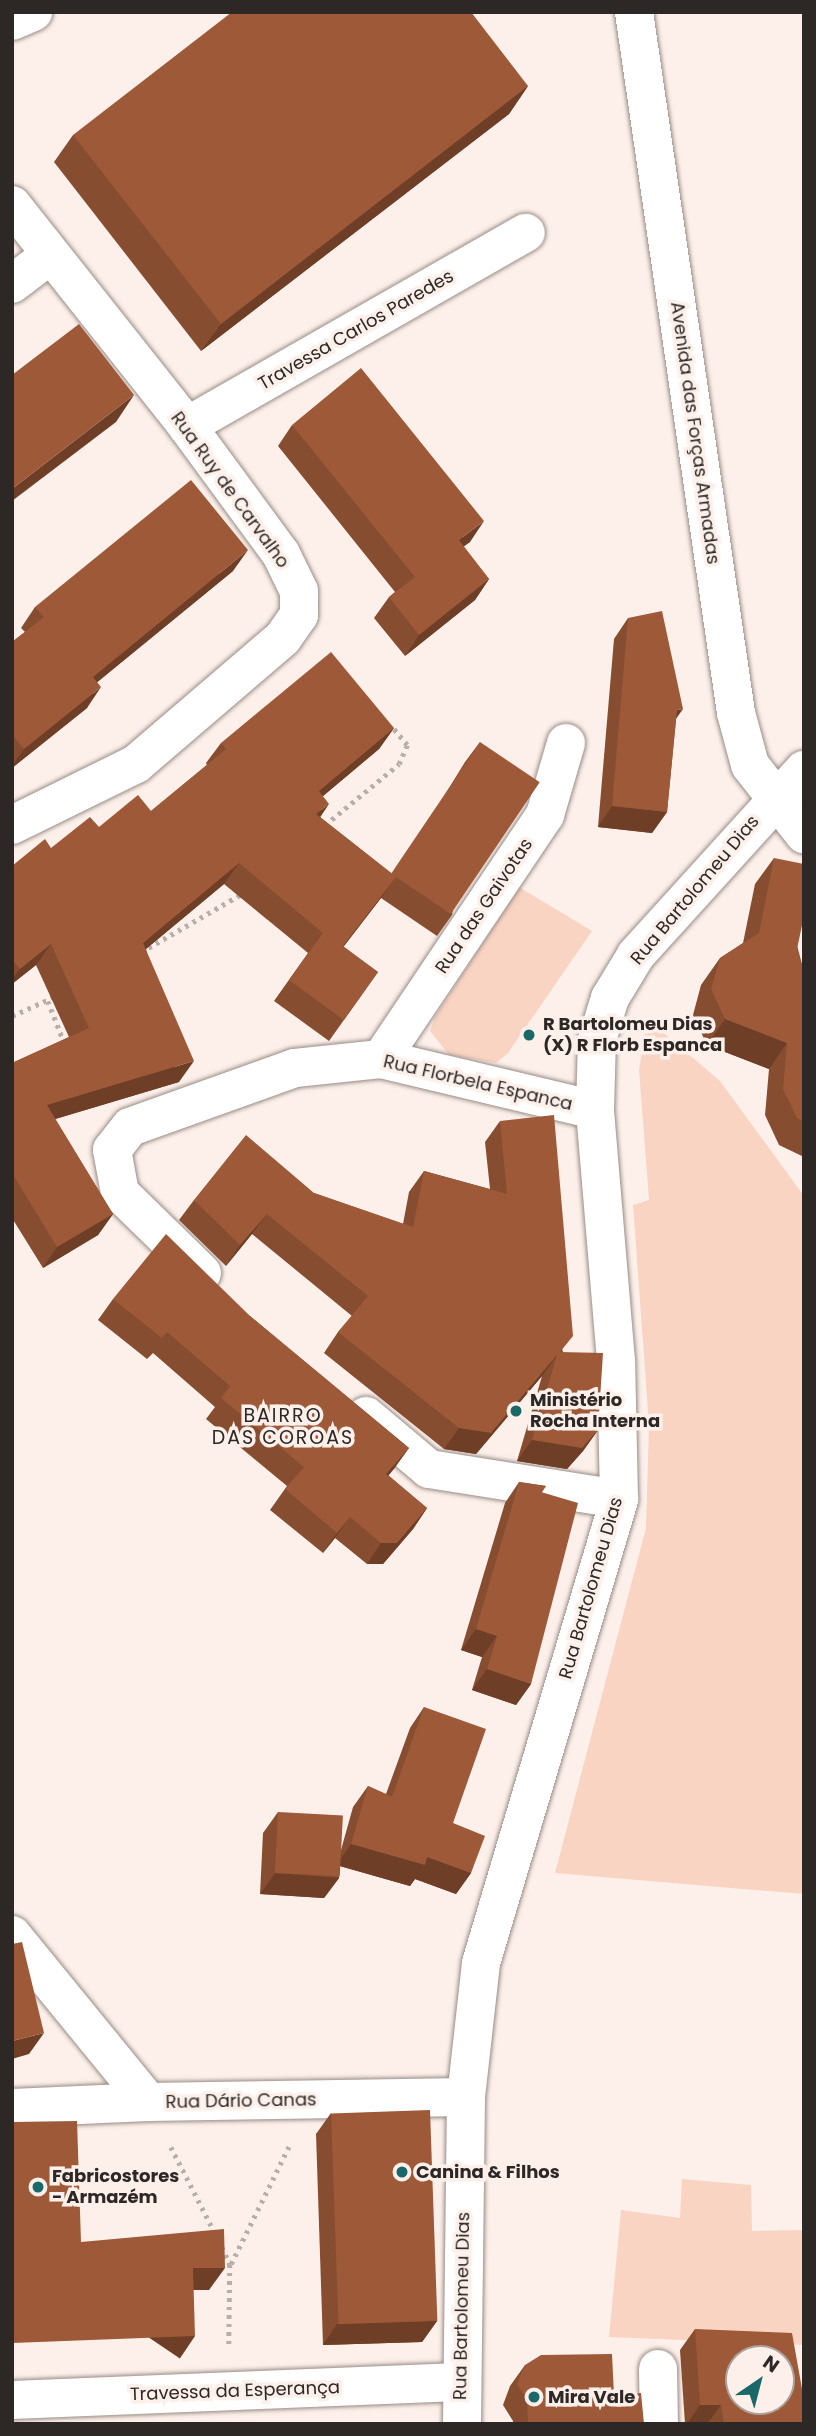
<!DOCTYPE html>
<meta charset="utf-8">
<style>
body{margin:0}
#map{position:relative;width:816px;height:2436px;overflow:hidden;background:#fdf0ea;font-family:Poppins,sans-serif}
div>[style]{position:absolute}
.green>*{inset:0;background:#f9d4c3}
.path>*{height:4.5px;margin-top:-2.25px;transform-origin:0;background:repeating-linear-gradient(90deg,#b9afaa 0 3.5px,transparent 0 8.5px)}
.roads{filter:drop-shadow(0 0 2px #988c86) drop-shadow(0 0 2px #988c86)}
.minor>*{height:38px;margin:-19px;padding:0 19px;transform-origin:19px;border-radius:19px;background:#fff}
.wall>*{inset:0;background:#874d30}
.shaded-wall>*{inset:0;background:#6e3e27;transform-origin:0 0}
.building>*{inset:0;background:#9d5938;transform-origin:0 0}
.dots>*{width:19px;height:19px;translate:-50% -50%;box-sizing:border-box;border:4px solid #fdf0ea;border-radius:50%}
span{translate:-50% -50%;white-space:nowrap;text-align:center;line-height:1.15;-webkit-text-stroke:7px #fdf0ea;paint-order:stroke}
.street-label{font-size:18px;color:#2d2826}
.poi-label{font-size:18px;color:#2d2826;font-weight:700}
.left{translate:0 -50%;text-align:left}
.neighbourhood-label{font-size:19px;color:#2d2826;letter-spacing:2px}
.frame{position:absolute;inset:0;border:14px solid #2d2826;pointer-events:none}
.north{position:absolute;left:725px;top:2345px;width:70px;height:70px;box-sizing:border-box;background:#fdf0ea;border:2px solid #aaa09c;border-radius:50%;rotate:35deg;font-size:19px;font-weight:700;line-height:28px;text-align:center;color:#2d2826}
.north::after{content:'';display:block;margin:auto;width:24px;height:32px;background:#1b6869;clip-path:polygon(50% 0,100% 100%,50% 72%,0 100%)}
</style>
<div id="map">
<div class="green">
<i style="clip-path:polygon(519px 887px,592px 931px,508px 1053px,496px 1063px,449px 1055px,430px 1031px,435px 1017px)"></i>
<i style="clip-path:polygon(647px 1019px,720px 1081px,804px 1196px,804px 1894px,555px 1873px,646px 1528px,649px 1425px,633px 1205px,649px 1200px,639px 1070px)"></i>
<i style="clip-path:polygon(682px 2179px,751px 2185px,752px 2231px,804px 2230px,804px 2345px,609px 2337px,621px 2210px,680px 2218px)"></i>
</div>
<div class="path">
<i style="left:325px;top:825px;width:96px;rotate:-39.5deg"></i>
<i style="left:399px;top:764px;width:21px;rotate:-67deg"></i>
<i style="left:407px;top:745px;width:25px;rotate:-130deg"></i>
<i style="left:141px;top:952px;width:118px;rotate:-30deg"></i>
<i style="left:48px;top:1001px;width:44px;rotate:68.7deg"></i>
<i style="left:12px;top:1016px;width:48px;rotate:-24.4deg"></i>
<i style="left:171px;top:2147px;width:97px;rotate:62.9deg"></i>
<i style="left:222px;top:2247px;width:19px;rotate:65deg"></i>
<i style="left:230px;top:2264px;width:81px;rotate:90.7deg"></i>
<i style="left:231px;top:2264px;width:131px;rotate:-63.8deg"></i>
</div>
<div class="roads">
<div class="minor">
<i style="left:634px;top:12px;width:708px;rotate:81.72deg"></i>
<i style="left:736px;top:713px;width:54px;rotate:74.9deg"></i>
<i style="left:750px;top:765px;width:88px;rotate:52deg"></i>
<i style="left:12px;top:21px;width:23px;rotate:-23deg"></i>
<i style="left:12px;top:205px;width:282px;rotate:51.6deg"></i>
<i style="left:187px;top:426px;width:159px;rotate:53.7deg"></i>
<i style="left:281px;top:554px;width:41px;rotate:64.1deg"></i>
<i style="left:299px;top:591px;width:24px;rotate:90deg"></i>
<i style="left:299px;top:615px;width:28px;rotate:125deg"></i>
<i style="left:283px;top:638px;width:194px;rotate:139.4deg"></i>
<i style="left:136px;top:764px;width:138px;rotate:153.8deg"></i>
<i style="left:12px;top:284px;width:48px;rotate:-37.3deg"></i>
<i style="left:187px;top:426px;width:390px;rotate:-29.7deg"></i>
<i style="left:381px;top:1059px;width:294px;rotate:-56.1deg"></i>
<i style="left:545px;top:815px;width:75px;rotate:-73.7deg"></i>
<i style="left:202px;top:1273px;width:115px;rotate:-135.7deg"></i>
<i style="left:120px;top:1193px;width:44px;rotate:-100.5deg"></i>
<i style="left:112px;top:1150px;width:29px;rotate:-52deg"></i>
<i style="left:130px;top:1127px;width:175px;rotate:-19.7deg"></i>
<i style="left:295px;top:1068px;width:86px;rotate:-6deg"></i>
<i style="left:381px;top:1059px;width:220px;rotate:13.4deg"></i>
<i style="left:366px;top:1416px;width:82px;rotate:40.1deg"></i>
<i style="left:429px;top:1469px;width:192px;rotate:9deg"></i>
<i style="left:12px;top:1935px;width:215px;rotate:50.8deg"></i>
<i style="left:148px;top:2102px;width:318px;rotate:-0.9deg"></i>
<i style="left:12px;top:2108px;width:136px;rotate:-2.5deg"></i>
<i style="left:658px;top:2369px;width:55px;rotate:89deg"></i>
<i style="left:12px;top:2400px;width:447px;rotate:-2.3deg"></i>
<i style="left:462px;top:2424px;width:327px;rotate:-89.3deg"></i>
<i style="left:466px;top:2097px;width:135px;rotate:-83.6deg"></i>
<i style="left:481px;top:1963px;width:484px;rotate:-73.4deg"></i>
<i style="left:619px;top:1499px;width:138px;rotate:-91.2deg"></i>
<i style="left:616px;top:1361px;width:252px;rotate:-94.8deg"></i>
<i style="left:595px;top:1110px;width:70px;rotate:-88.4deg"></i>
<i style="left:597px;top:1040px;width:44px;rotate:-72.8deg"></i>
<i style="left:610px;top:998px;width:50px;rotate:-58.8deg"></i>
<i style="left:636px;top:955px;width:250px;rotate:-47.8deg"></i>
</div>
</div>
<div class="wall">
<i style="clip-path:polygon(528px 86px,509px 114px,201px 351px,54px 162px,73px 135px)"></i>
<i style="clip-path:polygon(292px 425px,470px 542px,463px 546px,489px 579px,475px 600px,405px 656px,374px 618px,389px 597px,395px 592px,278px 446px)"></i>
<i style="clip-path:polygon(233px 571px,97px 682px,87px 708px,12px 768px,12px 642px,25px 632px,21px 628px,35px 607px)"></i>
<i style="clip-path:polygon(628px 618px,676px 719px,667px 812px,652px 833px,598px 827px,614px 639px)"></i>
<i style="clip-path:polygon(394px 728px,379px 749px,323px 796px,320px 817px,395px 876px,465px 762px,480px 742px,452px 915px,437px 936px,381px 898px,343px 947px,378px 972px,329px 1041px,274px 1001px,308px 953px,224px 884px,146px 949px,179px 1082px,55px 1119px,113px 1214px,98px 1235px,43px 1268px,12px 1218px,12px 1063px,69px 1037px,36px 965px,12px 984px,12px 866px,99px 827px,151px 811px,207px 765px,206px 763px,221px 743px)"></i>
<i style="clip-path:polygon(774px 858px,804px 972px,804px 1157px,779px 1145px,765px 1115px,769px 1069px,707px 1045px,693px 1015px,701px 985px,720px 958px,743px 943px,755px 884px)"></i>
<i style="clip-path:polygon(500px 1121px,563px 1352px,598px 1430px,583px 1451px,567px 1469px,517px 1461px,542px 1376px,476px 1454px,444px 1449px,324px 1353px,338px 1332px,352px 1316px,252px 1234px,226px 1266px,179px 1220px,194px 1200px,314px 1193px,403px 1224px,409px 1192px,424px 1171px,490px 1189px,485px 1142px)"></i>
<i style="clip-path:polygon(113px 1299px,250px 1316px,409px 1448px,388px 1475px,427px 1508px,413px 1529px,383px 1564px,367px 1564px,335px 1538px,323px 1553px,270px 1510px,287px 1486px,206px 1419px,215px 1407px,153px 1353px,147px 1359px,98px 1320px)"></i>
<i style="clip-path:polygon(519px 1482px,546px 1486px,542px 1492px,531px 1684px,516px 1705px,472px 1690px,482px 1657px,461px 1650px,505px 1503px)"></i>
<i style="clip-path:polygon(424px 1707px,453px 1823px,471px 1873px,456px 1894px,415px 1879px,410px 1886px,340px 1866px,339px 1878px,324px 1898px,260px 1894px,263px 1833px,278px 1812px,341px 1850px,353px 1807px,368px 1786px,386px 1794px,410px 1728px)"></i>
<i style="clip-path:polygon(331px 2113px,437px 2321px,422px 2342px,323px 2345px,316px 2134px)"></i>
<i style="clip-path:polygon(695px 2329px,804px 2424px,685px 2424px,680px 2350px)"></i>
<i style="clip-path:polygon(525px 2365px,614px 2395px,644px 2424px,513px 2424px,513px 2421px,503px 2405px,510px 2386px)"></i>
</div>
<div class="shaded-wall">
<i style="clip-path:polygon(528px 86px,509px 114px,201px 351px,221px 324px)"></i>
<i style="clip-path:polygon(134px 395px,116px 422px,12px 501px,12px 489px)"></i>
<i style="clip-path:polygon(484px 521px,470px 542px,444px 561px,459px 540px)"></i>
<i style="clip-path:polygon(248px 550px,233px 571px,78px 698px,93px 677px)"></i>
<i style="clip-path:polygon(489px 579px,475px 600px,405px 656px,419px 635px)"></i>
<i style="clip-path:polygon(101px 687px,87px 708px,12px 768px,12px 766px,24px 749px)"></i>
<i style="clip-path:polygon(683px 709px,668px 730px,677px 710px)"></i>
<i style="clip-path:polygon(394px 728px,379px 749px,304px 812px,319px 791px)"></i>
<i style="clip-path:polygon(329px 804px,315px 825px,316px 814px)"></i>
<i style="clip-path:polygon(612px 806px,667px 812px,652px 833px,598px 827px)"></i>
<i style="clip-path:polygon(239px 863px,224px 884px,128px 964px,143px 943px)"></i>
<i style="clip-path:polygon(396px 877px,381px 898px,328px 967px,343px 946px)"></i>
<i style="clip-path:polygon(51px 944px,36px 965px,12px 984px,12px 979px,20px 969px)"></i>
<i style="clip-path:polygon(725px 1019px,787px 1043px,769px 1069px,707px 1045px)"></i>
<i style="clip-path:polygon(194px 1061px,179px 1082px,32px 1126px,47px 1105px)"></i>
<i style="clip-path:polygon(113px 1214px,98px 1235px,43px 1268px,57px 1247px)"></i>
<i style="clip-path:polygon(267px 1214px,252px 1234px,226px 1266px,240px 1245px)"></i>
<i style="clip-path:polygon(557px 1355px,542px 1376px,476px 1454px,444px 1449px,459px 1428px)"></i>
<i style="clip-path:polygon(598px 1430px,583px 1451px,567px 1469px,517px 1461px,532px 1440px)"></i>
<i style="clip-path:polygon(409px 1448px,394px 1469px,372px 1495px,386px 1474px)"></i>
<i style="clip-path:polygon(427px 1508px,413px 1529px,383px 1564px,367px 1564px,381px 1543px)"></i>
<i style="clip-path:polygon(350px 1517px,335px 1538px,323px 1553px,337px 1533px)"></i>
<i style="clip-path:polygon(476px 1629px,497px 1636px,482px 1657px,461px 1650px)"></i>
<i style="clip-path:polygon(487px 1669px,531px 1684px,516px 1705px,472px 1690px)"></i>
<i style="clip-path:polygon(351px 1844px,427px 1857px,471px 1873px,456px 1894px,415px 1879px,410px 1886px,336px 1865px)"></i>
<i style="clip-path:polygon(275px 1873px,339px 1878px,324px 1898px,260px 1894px)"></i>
<i style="clip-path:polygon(44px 2033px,29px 2054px,12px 2059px,12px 2041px)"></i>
<i style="clip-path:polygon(193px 2268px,225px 2268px,209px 2290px,178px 2290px)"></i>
<i style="clip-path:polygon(437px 2321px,422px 2342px,323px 2345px,337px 2324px)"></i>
<i style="left:195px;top:2336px;width:27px;height:183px;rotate:124deg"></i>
<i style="clip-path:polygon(700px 2405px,721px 2405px,707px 2424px,687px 2424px)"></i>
</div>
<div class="building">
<i style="clip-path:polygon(232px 12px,471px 12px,528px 86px,221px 324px,73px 135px)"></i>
<i style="clip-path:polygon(79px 324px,134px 395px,12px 489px,12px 375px)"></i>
<i style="clip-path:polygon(361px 368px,484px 521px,459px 540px,489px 579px,419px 635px,389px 597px,415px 577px,292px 425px)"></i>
<i style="clip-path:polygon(191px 480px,248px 550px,93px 677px,101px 687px,24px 749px,12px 735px,12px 642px,44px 617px,35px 607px)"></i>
<i style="clip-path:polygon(662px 611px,683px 709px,677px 710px,667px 812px,612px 806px,628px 618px)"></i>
<i style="clip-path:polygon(331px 652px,394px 728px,319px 791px,329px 804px,316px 814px,396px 877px,343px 946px,378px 972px,344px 1020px,289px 980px,323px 933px,239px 863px,143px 943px,194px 1061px,47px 1105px,113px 1214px,57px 1247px,12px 1173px,12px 1063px,89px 1028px,51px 944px,20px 969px,14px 962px,12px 963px,12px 866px,45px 839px,51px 848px,90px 817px,99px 827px,138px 795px,151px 811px,226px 749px,221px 743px)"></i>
<i style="left:480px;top:742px;width:72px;height:159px;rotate:34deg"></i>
<i style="clip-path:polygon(774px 858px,804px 864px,804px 916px,797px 949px,804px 972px,804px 1122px,797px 1118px,783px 1089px,787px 1043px,725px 1019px,711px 989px,720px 958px,759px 933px)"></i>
<i style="clip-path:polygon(554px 1115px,573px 1336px,560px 1352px,603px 1353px,598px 1430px,582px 1448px,532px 1440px,557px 1355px,491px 1433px,459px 1428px,338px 1332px,368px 1296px,267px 1214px,240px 1245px,194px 1200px,246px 1135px,314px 1193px,413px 1227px,424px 1171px,507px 1194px,500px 1121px)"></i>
<i style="clip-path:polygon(166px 1234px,250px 1316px,409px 1448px,386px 1474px,427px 1508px,397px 1543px,381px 1543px,350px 1517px,337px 1533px,285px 1489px,304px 1467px,221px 1398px,230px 1386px,167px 1332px,162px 1338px,113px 1299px)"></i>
<i style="clip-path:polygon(519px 1482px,546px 1486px,541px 1492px,578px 1503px,531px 1684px,487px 1669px,497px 1636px,476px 1629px)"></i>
<i style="clip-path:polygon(424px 1707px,486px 1729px,453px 1823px,485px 1836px,471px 1873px,427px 1857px,425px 1865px,351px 1844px,368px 1786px,392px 1797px)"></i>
<i style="left:278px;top:1812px;width:65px;height:61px;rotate:3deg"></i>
<i style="clip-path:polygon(22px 1942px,44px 2033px,12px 2041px,12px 1944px)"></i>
<i style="left:430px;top:2110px;width:211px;height:99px;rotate:88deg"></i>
<i style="clip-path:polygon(77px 2121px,81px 2242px,224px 2229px,225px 2268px,193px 2268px,195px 2336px,12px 2343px,12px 2122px)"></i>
<i style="clip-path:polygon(evenodd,695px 2329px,792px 2333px,804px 2400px,804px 2424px,724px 2424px,721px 2405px,700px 2405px,695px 2329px,739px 2359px,781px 2359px,781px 2401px,739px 2401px,739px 2359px)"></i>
<i style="clip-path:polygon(612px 2354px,614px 2395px,641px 2393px,644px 2424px,528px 2424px,527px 2400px,517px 2384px,525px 2365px,541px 2355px)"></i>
</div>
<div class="dots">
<i style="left:529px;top:1035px;background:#1b6869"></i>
<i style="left:516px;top:1411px;background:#1b6869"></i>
<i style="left:402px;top:2172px;background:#1b6869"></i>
<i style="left:38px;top:2187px;background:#1b6869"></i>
<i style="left:534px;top:2397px;background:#1b6869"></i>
</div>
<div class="street-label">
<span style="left:356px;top:330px;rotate:-30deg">Travessa Carlos Paredes</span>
<span style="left:695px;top:433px;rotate:82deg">Avenida das Forças Armadas</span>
<span style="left:230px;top:490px;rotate:54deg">Rua Ruy de Carvalho</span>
<span style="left:695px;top:890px;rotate:-50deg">Rua Bartolomeu Dias</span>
<span style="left:484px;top:906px;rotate:-56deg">Rua das Gaivotas</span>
<span style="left:478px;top:1083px;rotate:13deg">Rua Florbela Espanca</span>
<span style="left:591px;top:1588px;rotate:-74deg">Rua Bartolomeu Dias</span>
<span style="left:241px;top:2101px;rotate:-1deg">Rua Dário Canas</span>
<span style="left:462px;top:2306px;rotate:-89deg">Rua Bartolomeu Dias</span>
<span style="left:235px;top:2391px;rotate:-2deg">Travessa da Esperança</span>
</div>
<div class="poi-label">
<span class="left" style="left:543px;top:1035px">R Bartolomeu Dias<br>(X) R Florb Espanca</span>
<span class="left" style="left:530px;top:1411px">Ministério<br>Rocha Interna</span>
<span class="left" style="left:416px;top:2172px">Canina &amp; Filhos</span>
<span class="left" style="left:52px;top:2187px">Fabricostores<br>- Armazém</span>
<span class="left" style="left:548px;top:2397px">Mira Vale</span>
</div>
<div class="neighbourhood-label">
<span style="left:283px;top:1427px">BAIRRO<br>DAS COROAS</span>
</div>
<div class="frame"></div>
<div class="north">N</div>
</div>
